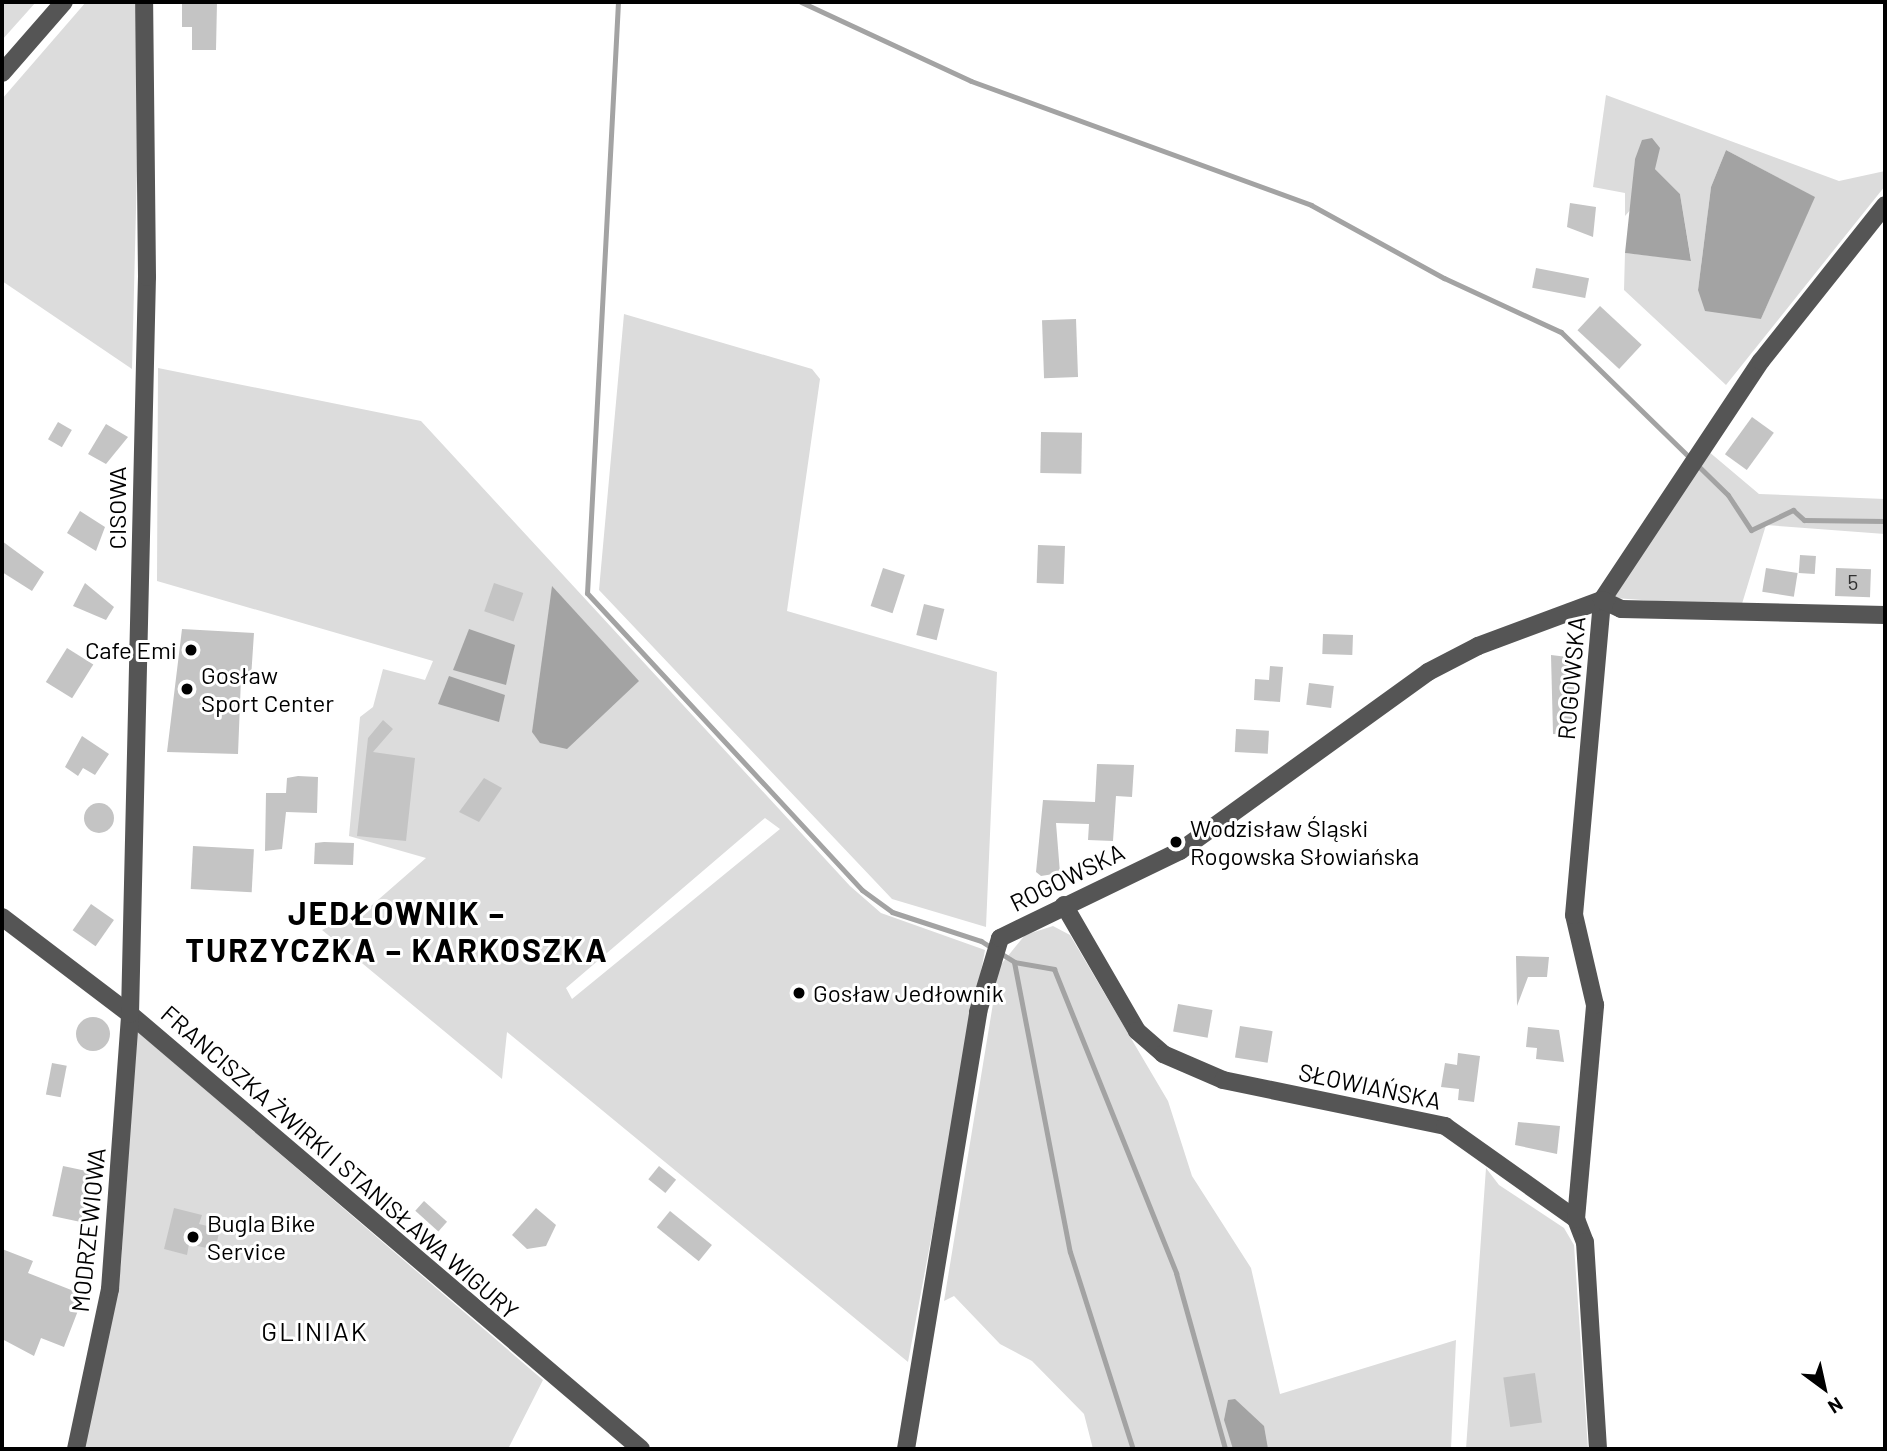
<!DOCTYPE html>
<meta charset="utf-8">
<style>
body{margin:0}
#map{position:relative;width:1887px;height:1451px;overflow:hidden;background:#fff;font-family:Barlow,sans-serif}
div>[style]{position:absolute}
.green>*{inset:0;background:#dcdcdc}
.water>*{inset:0;background:#a3a3a3}
.stream>*{height:5px;margin:-2.5px;padding:0 2.5px;transform-origin:2.5px;border-radius:2.5px;background:#a3a3a3}
.building>*{inset:0;background:#c4c4c4;transform-origin:0 0}
.round{border-radius:50%}
.minor>*{height:18px;margin:-9px;padding:0 9px;transform-origin:9px;border-radius:9px;background:#555}
.dots>*{width:19px;height:19px;translate:-50% -50%;box-sizing:border-box;border:4px solid #fff;border-radius:50%}
span{translate:-50% -50%;white-space:nowrap;text-align:center;line-height:1.15;-webkit-text-stroke:6px #fff;paint-order:stroke}
.number-label{font-size:21px;color:#313131}
.number-label span{-webkit-text-stroke-width:0}
.street-label{font-size:24px;color:#000}
.poi-label{font-size:24px;color:#000}
.right{translate:-100% -50%;text-align:right}
.left{translate:0 -50%;text-align:left}
.neighbourhood-label{font-size:26px;color:#000;letter-spacing:2px}
.district-label{font-size:32px;color:#000;font-weight:700;letter-spacing:2px}
.frame{position:absolute;inset:0;border:4px solid #000;pointer-events:none}
.north{position:absolute;left:1789px;top:1353px;width:70px;height:70px;-webkit-text-stroke:5px #fff;paint-order:stroke;rotate:147deg;font-size:19px;font-weight:700;line-height:28px;text-align:center;color:#000}
.north::after{content:'';display:block;margin:auto;width:24px;height:32px;background:#000;clip-path:polygon(50% 0,100% 100%,50% 72%,0 100%)}
</style>
<div id="map">
<div class="green">
<i style="clip-path:polygon(2px 2px,36px 2px,2px 40px)"></i>
<i style="clip-path:polygon(86px 2px,135px 2px,140px 51px,132px 369px,2px 281px,2px 99px)"></i>
<i style="clip-path:polygon(evenodd,1606px 95px,1839px 181px,1885px 171px,1885px 186px,1726px 385px,1624px 290px,1625px 253px,1691px 260px,1680px 194px,1655px 169px,1635px 159px,1632px 208px,1625px 216px,1625px 193px,1593px 187px,1606px 95px,1726px 150px,1814px 197px,1761px 319px,1698px 290px,1711px 187px,1726px 150px)"></i>
<i style="clip-path:polygon(624px 314px,812px 369px,820px 379px,787px 611px,997px 672px,986px 927px,892px 899px,599px 590px)"></i>
<i style="clip-path:polygon(evenodd,158px 368px,421px 421px,850px 886px,881px 913px,985px 950px,908px 1362px,507px 1032px,502px 1079px,322px 930px,371px 906px,426px 858px,349px 836px,360px 717px,373px 707px,383px 669px,425px 680px,433px 661px,157px 581px,158px 368px,765px 818px,780px 829px,572px 999px,566px 988px,765px 818px)"></i>
<i style="clip-path:polygon(1708px 451px,1759px 494px,1885px 499px,1885px 534px,1766px 525px,1741px 607px,1614px 598px)"></i>
<i style="clip-path:polygon(1053px 926px,1070px 935px,1168px 1101px,1192px 1176px,1251px 1268px,1280px 1394px,1456px 1340px,1451px 1449px,1093px 1449px,1084px 1414px,1032px 1361px,1000px 1344px,954px 1296px,944px 1301px,999px 967px,1025px 935px)"></i>
<i style="clip-path:polygon(136px 1030px,543px 1380px,508px 1449px,83px 1449px,121px 1265px)"></i>
<i style="clip-path:polygon(1486px 1168px,1499px 1185px,1564px 1228px,1574px 1245px,1588px 1449px,1466px 1449px)"></i>
</div>
<div class="water">
<i style="clip-path:polygon(1652px 138px,1660px 148px,1655px 169px,1680px 194px,1691px 261px,1625px 253px,1635px 159px,1642px 140px)"></i>
<i style="clip-path:polygon(1726px 150px,1815px 197px,1761px 319px,1705px 311px,1698px 290px,1711px 187px)"></i>
<i style="clip-path:polygon(552px 586px,639px 681px,567px 749px,540px 743px,532px 732px)"></i>
<i style="clip-path:polygon(469px 629px,515px 645px,506px 685px,453px 670px)"></i>
<i style="clip-path:polygon(449px 676px,505px 695px,499px 722px,438px 704px)"></i>
<i style="clip-path:polygon(1235px 1399px,1264px 1426px,1268px 1449px,1233px 1449px,1224px 1420px,1228px 1400px)"></i>
</div>
<div class="stream">
<i style="left:618px;top:2px;width:592px;rotate:93deg"></i>
<i style="left:587px;top:593px;width:405px;rotate:47.2deg"></i>
<i style="left:862px;top:890px;width:37px;rotate:36deg"></i>
<i style="left:892px;top:912px;width:94px;rotate:18deg"></i>
<i style="left:981px;top:941px;width:39px;rotate:32deg"></i>
<i style="left:1014px;top:962px;width:295px;rotate:79.1deg"></i>
<i style="left:1070px;top:1252px;width:207px;rotate:72.3deg"></i>
<i style="left:801px;top:2px;width:187px;rotate:24.9deg"></i>
<i style="left:971px;top:81px;width:362px;rotate:20deg"></i>
<i style="left:1311px;top:205px;width:152px;rotate:28.8deg"></i>
<i style="left:1444px;top:278px;width:129px;rotate:24.8deg"></i>
<i style="left:1561px;top:332px;width:233px;rotate:44.3deg"></i>
<i style="left:1728px;top:495px;width:42px;rotate:56.7deg"></i>
<i style="left:1751px;top:530px;width:47px;rotate:-25.5deg"></i>
<i style="left:1793px;top:510px;width:15px;rotate:42deg"></i>
<i style="left:1804px;top:520px;width:81px;rotate:0.7deg"></i>
<i style="left:1014px;top:962px;width:41px;rotate:9.9deg"></i>
<i style="left:1054px;top:969px;width:328px;rotate:68.1deg"></i>
<i style="left:1176px;top:1273px;width:183px;rotate:74.4deg"></i>
</div>
<div class="building">
<i style="clip-path:polygon(182px 2px,217px 2px,216px 50px,192px 50px,192px 27px,182px 27px)"></i>
<i style="clip-path:polygon(1570px 203px,1596px 207px,1593px 237px,1567px 227px)"></i>
<i style="left:1536px;top:268px;width:54px;height:20px;rotate:11deg"></i>
<i style="left:1600px;top:306px;width:57px;height:33px;rotate:43deg"></i>
<i style="left:1076px;top:319px;width:58px;height:34px;rotate:88deg"></i>
<i style="left:1752px;top:417px;width:27px;height:46px;rotate:36deg"></i>
<i style="left:58px;top:422px;width:16px;height:20px;rotate:30deg"></i>
<i style="clip-path:polygon(106px 424px,128px 437px,106px 464px,88px 454px)"></i>
<i style="left:1041px;top:432px;width:41px;height:41px;rotate:1deg"></i>
<i style="clip-path:polygon(80px 511px,105px 527px,96px 551px,67px 533px)"></i>
<i style="clip-path:polygon(2px 541px,44px 572px,32px 591px,2px 572px)"></i>
<i style="left:1038px;top:545px;width:27px;height:38px;rotate:2deg"></i>
<i style="left:1800px;top:555px;width:16px;height:18px;rotate:4deg"></i>
<i style="left:883px;top:568px;width:23px;height:40px;rotate:18deg"></i>
<i style="left:1766px;top:568px;width:32px;height:24px;rotate:9deg"></i>
<i style="left:1836px;top:568px;width:35px;height:28px;rotate:2deg"></i>
<i style="clip-path:polygon(85px 583px,114px 607px,106px 620px,73px 606px)"></i>
<i style="left:494px;top:583px;width:31px;height:30px;rotate:19deg"></i>
<i style="left:924px;top:604px;width:21px;height:32px;rotate:14deg"></i>
<i style="clip-path:polygon(182px 629px,254px 633px,251px 678px,241px 678px,238px 754px,167px 752px)"></i>
<i style="left:1323px;top:634px;width:30px;height:20px;rotate:2deg"></i>
<i style="left:67px;top:648px;width:31px;height:40px;rotate:32deg"></i>
<i style="clip-path:polygon(1551px 655px,1576px 658px,1571px 735px,1553px 734px)"></i>
<i style="clip-path:polygon(1270px 666px,1283px 667px,1280px 702px,1254px 700px,1255px 679px,1269px 680px)"></i>
<i style="left:1309px;top:683px;width:25px;height:22px;rotate:7deg"></i>
<i style="clip-path:polygon(383px 720px,393px 729px,373px 752px,415px 758px,406px 841px,357px 836px,368px 738px)"></i>
<i style="left:1236px;top:729px;width:33px;height:23px;rotate:3deg"></i>
<i style="clip-path:polygon(82px 736px,109px 754px,95px 775px,83px 768px,78px 776px,65px 767px)"></i>
<i style="clip-path:polygon(1097px 764px,1134px 765px,1132px 797px,1116px 796px,1113px 841px,1088px 840px,1089px 824px,1056px 823px,1060px 873px,1041px 876px,1036px 872px,1043px 800px,1095px 802px)"></i>
<i style="clip-path:polygon(298px 776px,318px 777px,317px 813px,286px 812px,282px 849px,265px 851px,266px 793px,286px 793px,287px 778px)"></i>
<i style="clip-path:polygon(484px 778px,502px 788px,479px 822px,459px 812px)"></i>
<i class="round" style="left:84px;top:803px;width:30px;height:30px"></i>
<i style="clip-path:polygon(324px 842px,354px 843px,353px 865px,314px 864px,315px 843px)"></i>
<i style="left:193px;top:846px;width:61px;height:43px;rotate:3deg"></i>
<i style="left:91px;top:904px;width:28px;height:32px;rotate:35deg"></i>
<i style="clip-path:polygon(1516px 956px,1549px 957px,1547px 977px,1528px 977px,1517px 1006px)"></i>
<i style="left:1178px;top:1004px;width:35px;height:28px;rotate:10deg"></i>
<i class="round" style="left:76px;top:1017px;width:34px;height:34px"></i>
<i style="left:1240px;top:1026px;width:33px;height:32px;rotate:9deg"></i>
<i style="clip-path:polygon(1528px 1027px,1559px 1030px,1564px 1062px,1536px 1059px,1537px 1048px,1526px 1047px)"></i>
<i style="clip-path:polygon(1458px 1053px,1480px 1056px,1474px 1102px,1458px 1100px,1459px 1089px,1441px 1087px,1445px 1063px,1457px 1065px)"></i>
<i style="left:52px;top:1063px;width:15px;height:32px;rotate:11deg"></i>
<i style="clip-path:polygon(1518px 1122px,1560px 1126px,1557px 1154px,1515px 1145px)"></i>
<i style="left:63px;top:1166px;width:29px;height:51px;rotate:12deg"></i>
<i style="left:659px;top:1166px;width:22px;height:17px;rotate:39deg"></i>
<i style="left:424px;top:1201px;width:31px;height:13px;rotate:42deg"></i>
<i style="clip-path:polygon(174px 1208px,202px 1215px,199px 1224px,220px 1229px,215px 1250px,189px 1244px,187px 1255px,164px 1249px)"></i>
<i style="clip-path:polygon(536px 1208px,556px 1225px,546px 1246px,527px 1249px,512px 1235px)"></i>
<i style="left:670px;top:1211px;width:54px;height:21px;rotate:39deg"></i>
<i style="clip-path:polygon(2px 1249px,33px 1261px,28px 1273px,84px 1295px,64px 1347px,41px 1338px,34px 1356px,2px 1339px)"></i>
<i style="left:1535px;top:1373px;width:50px;height:32px;rotate:82deg"></i>
</div>
<div class="minor">
<i style="left:2px;top:73px;width:94px;rotate:-48.9deg"></i>
<i style="left:1064px;top:905px;width:146px;rotate:59.9deg"></i>
<i style="left:1137px;top:1031px;width:35px;rotate:41deg"></i>
<i style="left:1163px;top:1054px;width:65px;rotate:23.4deg"></i>
<i style="left:1223px;top:1080px;width:227px;rotate:11.7deg"></i>
<i style="left:1445px;top:1126px;width:161px;rotate:35.4deg"></i>
<i style="left:1576px;top:1219px;width:25px;rotate:69deg"></i>
<i style="left:1585px;top:1242px;width:207px;rotate:86.4deg"></i>
<i style="left:2px;top:917px;width:161px;rotate:37.2deg"></i>
<i style="left:130px;top:1014px;width:671px;rotate:40.41deg"></i>
<i style="left:1576px;top:1219px;width:215px;rotate:-84.9deg"></i>
<i style="left:1595px;top:1005px;width:92px;rotate:-103.1deg"></i>
<i style="left:1574px;top:915px;width:316px;rotate:-84.9deg"></i>
<i style="left:1602px;top:600px;width:287px;rotate:-56.4deg"></i>
<i style="left:1761px;top:361px;width:199px;rotate:-51.5deg"></i>
<i style="left:76px;top:1449px;width:164px;rotate:-78deg"></i>
<i style="left:110px;top:1289px;width:276px;rotate:-85.8deg"></i>
<i style="left:130px;top:1014px;width:737px;rotate:-88.68deg"></i>
<i style="left:147px;top:277px;width:275px;rotate:-90.6deg"></i>
<i style="left:906px;top:1449px;width:443px;rotate:-80.6deg"></i>
<i style="left:978px;top:1012px;width:77px;rotate:-73.4deg"></i>
<i style="left:1000px;top:938px;width:200px;rotate:-25.8deg"></i>
<i style="left:1180px;top:851px;width:306px;rotate:-35.8deg"></i>
<i style="left:1428px;top:672px;width:56px;rotate:-27.5deg"></i>
<i style="left:1478px;top:646px;width:132px;rotate:-20.4deg"></i>
<i style="left:1602px;top:600px;width:21px;rotate:25deg"></i>
<i style="left:1621px;top:609px;width:264px;rotate:1.3deg"></i>
</div>
<div class="dots">
<i style="left:191px;top:650px;background:#000"></i>
<i style="left:187px;top:689px;background:#000"></i>
<i style="left:1176px;top:842px;background:#000"></i>
<i style="left:799px;top:993px;background:#000"></i>
<i style="left:193px;top:1237px;background:#000"></i>
</div>
<div class="number-label">
<span style="left:1853px;top:582px">5</span>
</div>
<div class="street-label">
<span style="left:117px;top:508px;rotate:-90deg">CISOWA</span>
<span style="left:1571px;top:678px;rotate:-85deg">ROGOWSKA</span>
<span style="left:1067px;top:877px;rotate:-26deg">ROGOWSKA</span>
<span style="left:1370px;top:1086px;rotate:12deg">SŁOWIAŃSKA</span>
<span style="left:340px;top:1162px;rotate:41deg">FRANCISZKA ŻWIRKI I STANISŁAWA WIGURY</span>
<span style="left:88px;top:1230px;rotate:-84deg">MODRZEWIOWA</span>
</div>
<div class="poi-label">
<span class="right" style="left:177px;top:650px">Cafe Emi</span>
<span class="left" style="left:201px;top:689px">Gosław<br>Sport Center</span>
<span class="left" style="left:1190px;top:842px">Wodzisław Śląski<br>Rogowska Słowiańska</span>
<span class="left" style="left:813px;top:993px">Gosław Jedłownik</span>
<span class="left" style="left:207px;top:1237px">Bugla Bike<br>Service</span>
</div>
<div class="neighbourhood-label">
<span style="left:315px;top:1331px">GLINIAK</span>
</div>
<div class="district-label">
<span style="left:397px;top:931px">JEDŁOWNIK –<br>TURZYCZKA – KARKOSZKA</span>
</div>
<div class="frame"></div>
<div class="north">N</div>
</div>
